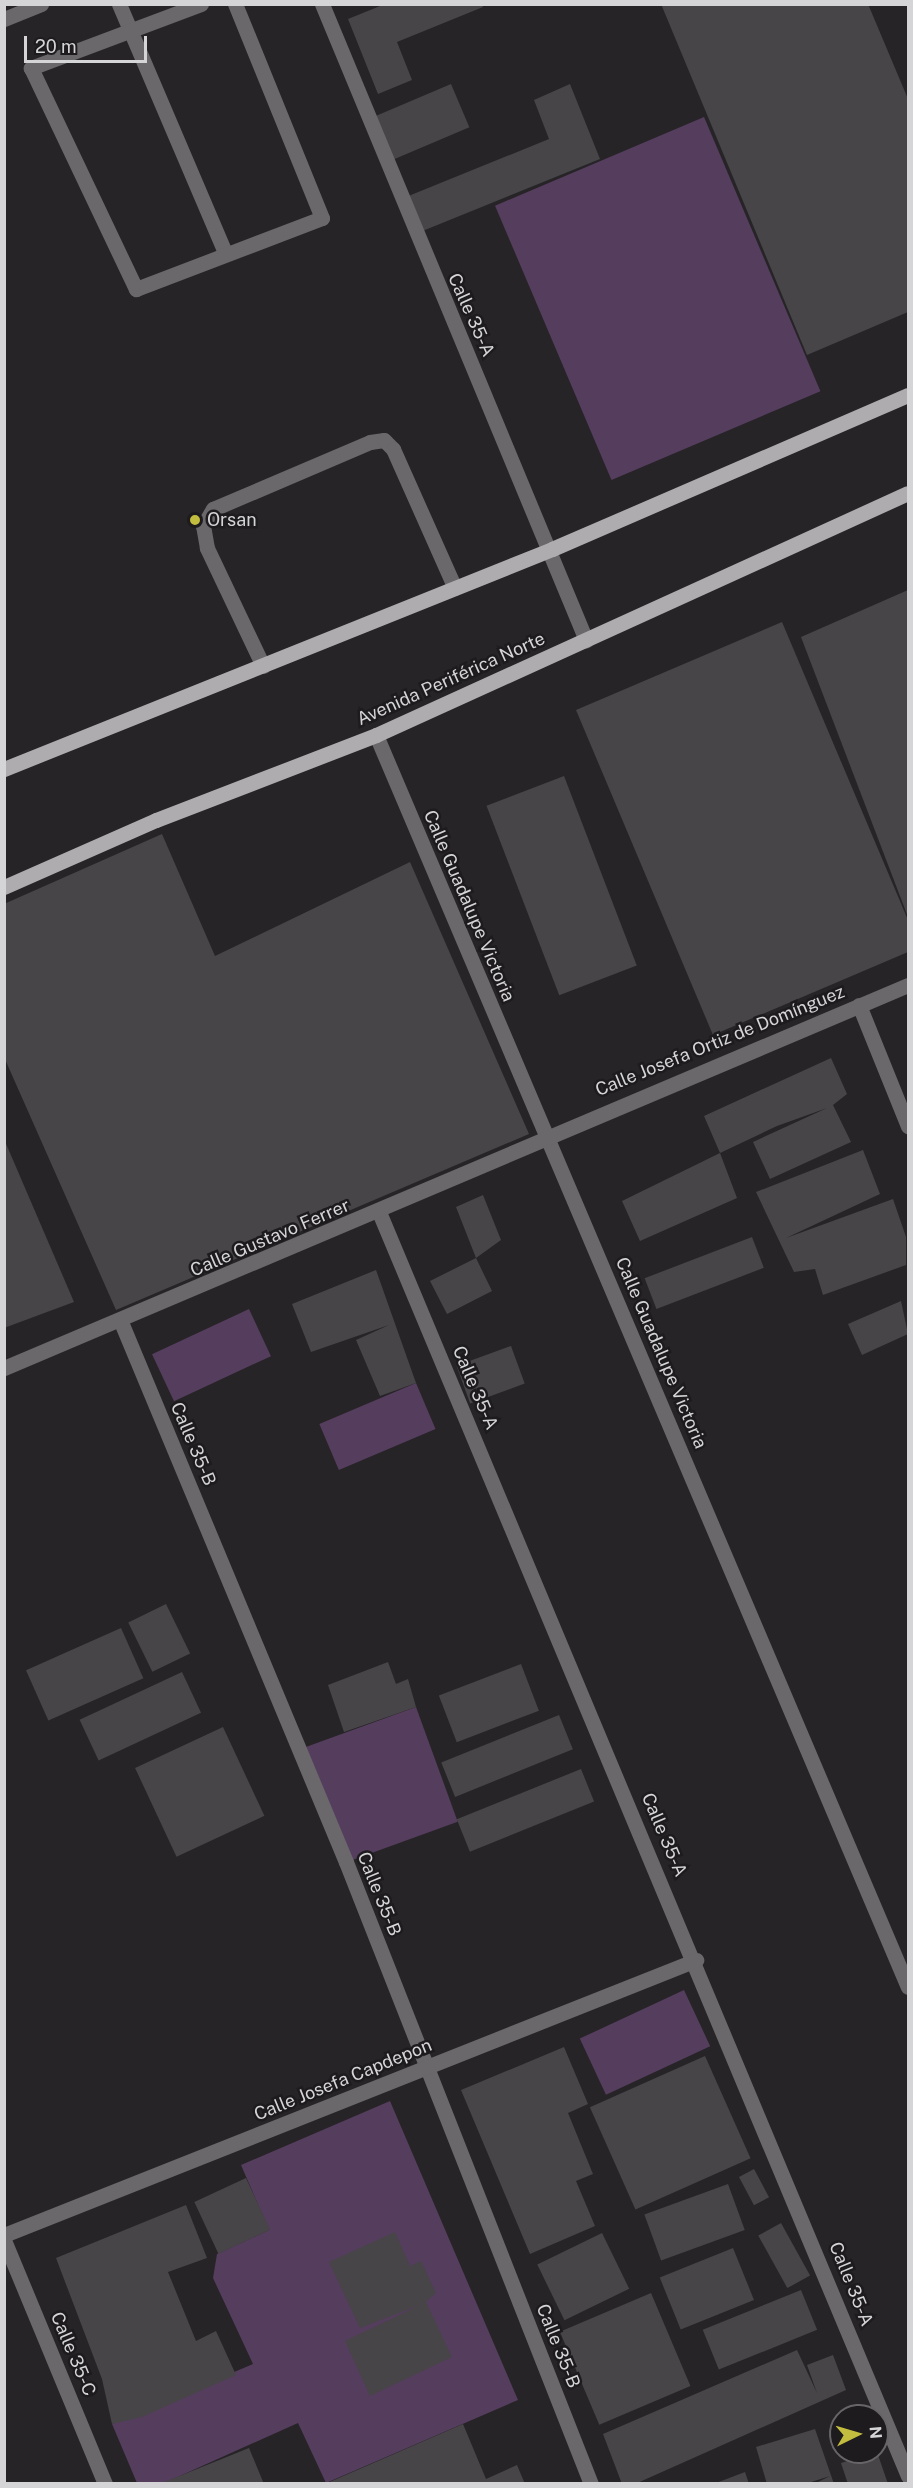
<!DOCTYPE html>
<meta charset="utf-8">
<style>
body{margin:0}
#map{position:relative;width:913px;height:2488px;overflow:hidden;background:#262427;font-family:"Public Sans",sans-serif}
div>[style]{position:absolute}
.green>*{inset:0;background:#553d5e;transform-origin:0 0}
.building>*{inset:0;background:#474548;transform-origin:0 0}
.minor>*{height:15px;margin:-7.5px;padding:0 7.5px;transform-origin:7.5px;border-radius:7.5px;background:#6a686a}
.major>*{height:15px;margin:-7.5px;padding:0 7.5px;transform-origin:7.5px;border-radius:7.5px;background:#afacb0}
.dots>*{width:16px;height:16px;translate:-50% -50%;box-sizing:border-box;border:3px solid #1d1b1e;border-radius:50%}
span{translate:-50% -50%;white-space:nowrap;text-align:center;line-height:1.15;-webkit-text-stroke:5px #1d1b1e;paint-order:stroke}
.street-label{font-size:18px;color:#d5d4d6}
.poi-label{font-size:18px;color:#d5d4d6}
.left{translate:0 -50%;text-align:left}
.frame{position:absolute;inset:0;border:6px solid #d5d4d6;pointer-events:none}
.north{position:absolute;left:829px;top:2404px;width:60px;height:60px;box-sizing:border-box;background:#1d1b1e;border:2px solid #676568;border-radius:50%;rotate:85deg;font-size:16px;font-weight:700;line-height:24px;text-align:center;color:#d5d4d6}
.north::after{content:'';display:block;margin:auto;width:21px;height:27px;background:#c3bd3f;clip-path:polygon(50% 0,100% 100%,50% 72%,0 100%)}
.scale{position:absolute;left:24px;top:36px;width:123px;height:27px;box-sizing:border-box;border:3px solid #d5d4d6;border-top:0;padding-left:8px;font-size:18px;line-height:21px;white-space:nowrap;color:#d5d4d6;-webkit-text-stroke:4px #1d1b1e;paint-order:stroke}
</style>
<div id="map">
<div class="green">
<i style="left:704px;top:117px;width:298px;height:227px;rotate:67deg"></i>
<i style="left:249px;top:1309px;width:52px;height:107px;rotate:65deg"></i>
<i style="left:416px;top:1383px;width:50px;height:105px;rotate:67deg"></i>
<i style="left:416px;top:1707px;width:122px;height:118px;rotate:70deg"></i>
<i style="left:684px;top:1990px;width:62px;height:115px;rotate:65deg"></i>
<i style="clip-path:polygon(390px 2101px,518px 2400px,326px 2483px,298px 2423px,162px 2484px,137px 2483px,112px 2424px,253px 2364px,213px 2278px,217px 2254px,269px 2230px,241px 2165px)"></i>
</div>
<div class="building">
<i style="clip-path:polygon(385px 4px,482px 4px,483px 7px,397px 42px,412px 80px,378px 94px,348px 19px)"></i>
<i style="clip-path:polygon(661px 4px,868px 4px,908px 99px,908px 312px,807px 355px)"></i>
<i style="left:451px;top:84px;width:47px;height:85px;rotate:67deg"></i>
<i style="clip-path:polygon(570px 84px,600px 159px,420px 232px,406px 197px,549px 139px,534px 100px)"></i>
<i style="clip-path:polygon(908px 590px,908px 917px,801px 637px)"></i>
<i style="clip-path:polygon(782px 622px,908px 920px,908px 952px,713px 1035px,576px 710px)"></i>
<i style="left:564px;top:776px;width:203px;height:83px;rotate:69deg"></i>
<i style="clip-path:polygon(162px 834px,215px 956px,410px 862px,529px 1134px,116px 1310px,4px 1057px,4px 904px)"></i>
<i style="clip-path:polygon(831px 1058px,847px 1094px,833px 1105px,851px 1142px,770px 1179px,753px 1142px,827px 1108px,777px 1126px,720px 1153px,737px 1198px,640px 1241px,622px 1201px,720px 1153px,704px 1116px)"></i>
<i style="clip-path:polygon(4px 1139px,74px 1302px,4px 1328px)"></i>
<i style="clip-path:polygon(863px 1150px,880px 1194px,786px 1238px,893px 1199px,906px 1237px,906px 1265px,823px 1295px,815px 1269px,794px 1272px,756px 1192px)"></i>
<i style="clip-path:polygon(483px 1195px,501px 1240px,476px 1258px,492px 1291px,447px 1314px,430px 1281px,476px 1258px,456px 1207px)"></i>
<i style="left:752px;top:1237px;width:33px;height:115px;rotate:69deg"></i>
<i style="clip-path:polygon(376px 1270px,416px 1383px,380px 1396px,356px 1340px,389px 1325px,311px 1352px,292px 1304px)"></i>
<i style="clip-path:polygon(901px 1301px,908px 1334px,862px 1355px,848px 1324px)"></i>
<i style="left:511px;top:1346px;width:40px;height:58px;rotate:70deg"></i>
<i style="left:166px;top:1604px;width:55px;height:42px;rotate:64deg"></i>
<i style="left:121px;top:1628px;width:55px;height:104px;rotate:66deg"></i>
<i style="clip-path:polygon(388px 1662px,396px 1684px,408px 1679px,416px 1707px,344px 1732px,328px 1685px)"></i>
<i style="left:521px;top:1664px;width:50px;height:88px;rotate:69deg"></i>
<i style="left:182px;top:1672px;width:45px;height:113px;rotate:65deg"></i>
<i style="left:559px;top:1715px;width:37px;height:127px;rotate:68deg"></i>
<i style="left:223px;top:1727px;width:98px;height:97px;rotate:65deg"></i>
<i style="left:581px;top:1769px;width:35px;height:134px;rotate:68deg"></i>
<i style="clip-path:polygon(564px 2047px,588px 2104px,568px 2113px,593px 2174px,576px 2181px,595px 2226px,530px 2254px,461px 2090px)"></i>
<i style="left:705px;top:2056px;width:112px;height:126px;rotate:66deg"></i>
<i style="left:754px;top:2169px;width:32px;height:17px;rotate:62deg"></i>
<i style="left:246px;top:2178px;width:57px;height:57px;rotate:65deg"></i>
<i style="left:728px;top:2184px;width:49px;height:89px;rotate:70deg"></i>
<i style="clip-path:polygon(186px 2205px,207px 2258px,168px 2272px,196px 2341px,216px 2331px,236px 2375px,142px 2417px,112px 2424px,102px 2379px,56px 2258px)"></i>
<i style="left:781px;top:2223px;width:60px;height:26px;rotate:61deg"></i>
<i style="clip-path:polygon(395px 2232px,410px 2266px,421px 2261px,436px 2293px,426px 2302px,452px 2357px,370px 2396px,345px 2341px,420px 2305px,360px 2328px,329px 2262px)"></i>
<i style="left:602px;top:2233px;width:62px;height:72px;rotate:64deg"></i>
<i style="left:733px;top:2248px;width:56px;height:79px;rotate:68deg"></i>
<i style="left:801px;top:2290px;width:43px;height:106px;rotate:68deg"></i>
<i style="left:651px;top:2293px;width:101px;height:99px;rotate:67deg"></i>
<i style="clip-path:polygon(797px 2350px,817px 2393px,807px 2365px,833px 2355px,846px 2390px,635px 2484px,622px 2484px,603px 2434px)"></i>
<i style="clip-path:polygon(463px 2424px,486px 2479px,517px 2465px,525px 2484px,325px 2484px)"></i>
<i style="clip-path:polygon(815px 2429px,834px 2484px,814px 2484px,830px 2476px,805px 2484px,767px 2484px,756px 2447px)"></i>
<i style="clip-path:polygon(249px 2448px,264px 2484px,162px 2484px,162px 2483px)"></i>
<i style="clip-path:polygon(877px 2452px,888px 2484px,848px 2484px,841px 2463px)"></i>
<i style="clip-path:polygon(745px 2472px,749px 2484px,716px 2484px,716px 2483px)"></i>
</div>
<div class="minor">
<i style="left:119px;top:4px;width:271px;rotate:66.9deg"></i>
<i style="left:201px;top:4px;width:182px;rotate:159.4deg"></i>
<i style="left:31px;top:68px;width:245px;rotate:64.6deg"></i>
<i style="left:136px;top:289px;width:199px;rotate:-20.9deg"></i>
<i style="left:322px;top:218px;width:231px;rotate:-112.1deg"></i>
<i style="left:322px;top:4px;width:689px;rotate:67.46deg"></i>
<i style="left:4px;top:19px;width:40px;rotate:-22deg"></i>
<i style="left:263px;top:666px;width:131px;rotate:-115.4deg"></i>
<i style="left:207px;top:548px;width:22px;rotate:-100deg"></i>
<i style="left:203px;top:526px;width:20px;rotate:-60deg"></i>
<i style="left:213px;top:509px;width:171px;rotate:-23.1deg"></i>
<i style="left:370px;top:442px;width:14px;rotate:-8deg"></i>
<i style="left:384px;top:440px;width:13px;rotate:45deg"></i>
<i style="left:393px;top:449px;width:152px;rotate:66deg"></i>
<i style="left:376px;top:735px;width:1360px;rotate:66.98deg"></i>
<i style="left:859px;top:1005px;width:131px;rotate:68deg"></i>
<i style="left:379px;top:1212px;width:1370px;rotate:67.29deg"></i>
<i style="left:121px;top:1322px;width:585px;rotate:67.38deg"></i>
<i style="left:346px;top:1862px;width:669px;rotate:68.5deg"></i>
<i style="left:4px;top:1368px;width:982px;rotate:-22.96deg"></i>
<i style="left:4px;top:2235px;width:745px;rotate:-21.67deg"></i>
<i style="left:4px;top:2240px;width:264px;rotate:67.5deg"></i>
</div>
<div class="major">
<i style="left:4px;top:769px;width:591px;rotate:-21.87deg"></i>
<i style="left:552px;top:549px;width:388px;rotate:-23.4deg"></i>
<i style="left:4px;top:887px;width:166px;rotate:-23.8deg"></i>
<i style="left:156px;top:820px;width:236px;rotate:-21.1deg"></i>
<i style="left:376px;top:735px;width:584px;rotate:-24.46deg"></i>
</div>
<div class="dots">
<i style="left:195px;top:520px;background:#c3bd3f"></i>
</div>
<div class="street-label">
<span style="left:471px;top:315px;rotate:66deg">Calle 35-A</span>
<span style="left:451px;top:679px;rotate:-24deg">Avenida Periférica Norte</span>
<span style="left:469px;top:906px;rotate:67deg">Calle Guadalupe Victoria</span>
<span style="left:720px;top:1041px;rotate:-22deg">Calle Josefa Ortiz de Domínguez</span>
<span style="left:270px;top:1238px;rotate:-23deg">Calle Gustavo Ferrer</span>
<span style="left:661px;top:1353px;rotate:67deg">Calle Guadalupe Victoria</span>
<span style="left:475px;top:1388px;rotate:67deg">Calle 35-A</span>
<span style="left:193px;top:1444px;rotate:67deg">Calle 35-B</span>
<span style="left:664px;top:1835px;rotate:67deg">Calle 35-A</span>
<span style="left:379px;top:1894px;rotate:68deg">Calle 35-B</span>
<span style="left:343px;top:2080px;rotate:-22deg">Calle Josefa Capdepon</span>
<span style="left:851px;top:2284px;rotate:68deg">Calle 35-A</span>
<span style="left:558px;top:2346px;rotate:68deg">Calle 35-B</span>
<span style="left:73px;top:2354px;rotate:67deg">Calle 35-C</span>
</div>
<div class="poi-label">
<span class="left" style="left:207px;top:520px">Orsan</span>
</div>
<div class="frame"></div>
<div class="north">N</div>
<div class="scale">20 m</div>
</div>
